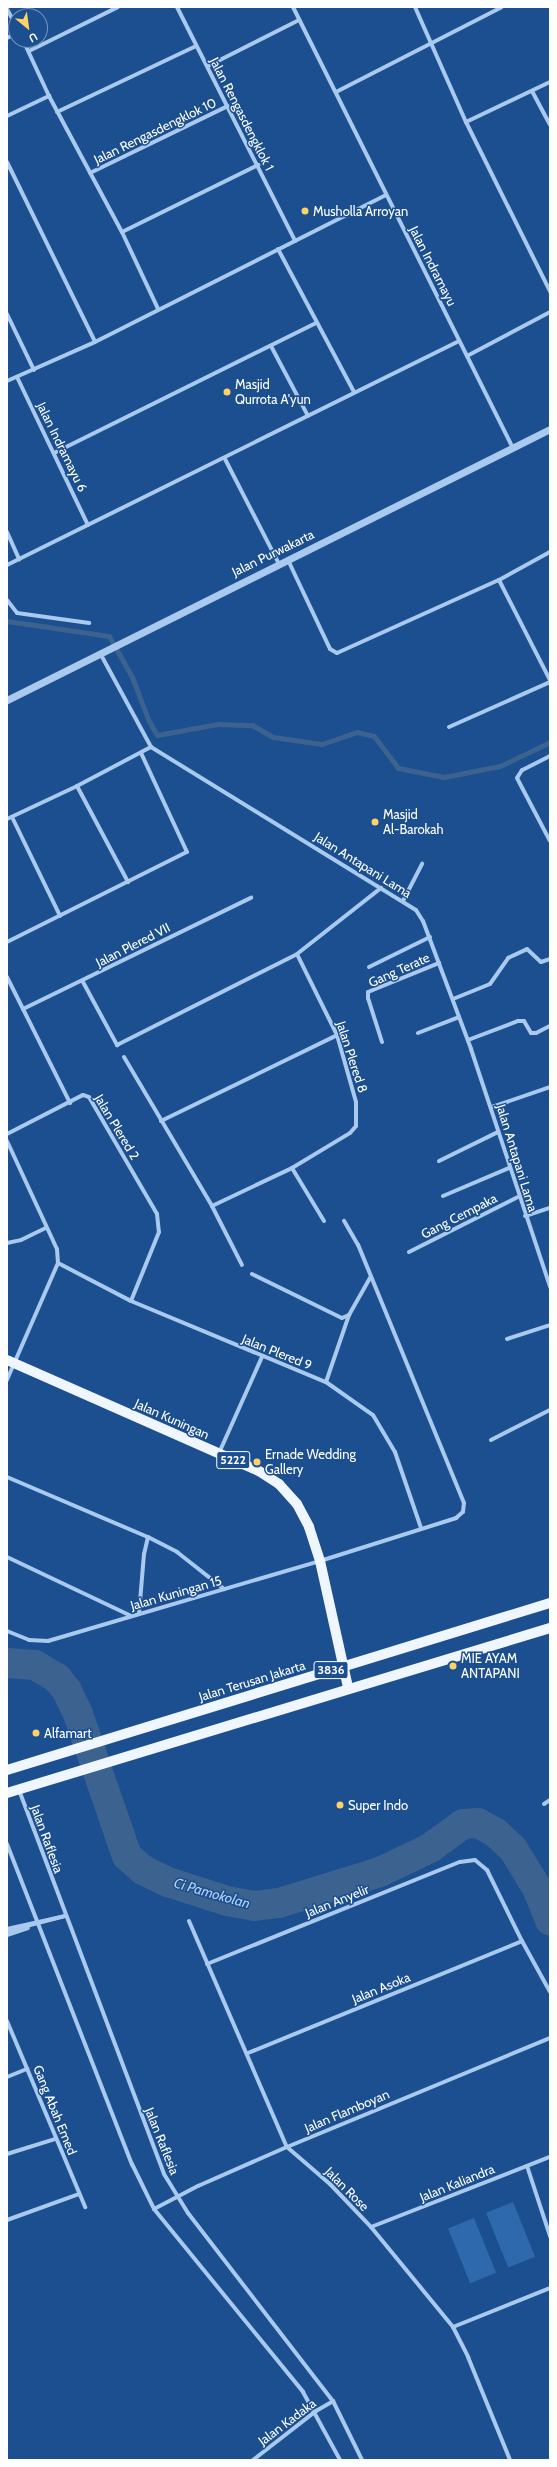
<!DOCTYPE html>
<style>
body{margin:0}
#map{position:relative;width:557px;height:2467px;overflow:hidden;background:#1b4f8f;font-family:Cabin,sans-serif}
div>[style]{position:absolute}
.green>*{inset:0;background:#2e69ad;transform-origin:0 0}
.stream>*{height:5px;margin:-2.5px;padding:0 2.5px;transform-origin:2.5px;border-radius:2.5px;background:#3c6290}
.river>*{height:30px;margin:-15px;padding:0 15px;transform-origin:15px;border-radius:15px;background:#3c6290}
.minor>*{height:4px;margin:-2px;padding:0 2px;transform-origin:2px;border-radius:2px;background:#a9c9ee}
.tertiary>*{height:7px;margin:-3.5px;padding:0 3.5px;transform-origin:3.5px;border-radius:3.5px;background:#a9c9ee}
.primary>*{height:10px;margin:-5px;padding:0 5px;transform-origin:5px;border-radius:5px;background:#f0f6ff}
.dots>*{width:11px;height:11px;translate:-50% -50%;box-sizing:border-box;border:2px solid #1b4f8f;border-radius:50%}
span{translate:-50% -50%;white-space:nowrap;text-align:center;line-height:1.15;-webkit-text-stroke:3px #1b4f8f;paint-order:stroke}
.shield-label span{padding:1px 3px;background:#1b4f8f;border:1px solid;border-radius:3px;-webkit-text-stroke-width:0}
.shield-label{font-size:12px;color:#fff;font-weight:700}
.street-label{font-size:13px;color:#fff}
.poi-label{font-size:13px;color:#fff}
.left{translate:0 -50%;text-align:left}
.water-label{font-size:14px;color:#b5d3f5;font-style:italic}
.frame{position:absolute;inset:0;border:8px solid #fff;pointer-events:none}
.north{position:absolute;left:8px;top:8px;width:40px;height:40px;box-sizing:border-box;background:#1b4f8f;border:1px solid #7695bc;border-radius:50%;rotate:151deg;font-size:11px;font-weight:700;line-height:16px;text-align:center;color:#fff}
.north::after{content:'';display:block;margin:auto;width:14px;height:18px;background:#ffd166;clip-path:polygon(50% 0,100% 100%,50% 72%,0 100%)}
</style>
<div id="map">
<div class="green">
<i style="left:513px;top:2202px;width:59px;height:29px;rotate:68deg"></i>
<i style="left:474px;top:2218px;width:59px;height:28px;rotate:68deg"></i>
</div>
<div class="stream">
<i style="left:7px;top:621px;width:103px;rotate:8.4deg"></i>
<i style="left:109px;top:636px;width:47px;rotate:60.7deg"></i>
<i style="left:132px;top:677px;width:45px;rotate:69.1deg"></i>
<i style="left:148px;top:719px;width:18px;rotate:61deg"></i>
<i style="left:157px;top:735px;width:62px;rotate:-10.2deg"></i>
<i style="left:218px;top:724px;width:34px;rotate:2deg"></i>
<i style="left:252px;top:725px;width:24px;rotate:30deg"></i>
<i style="left:273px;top:737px;width:49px;rotate:8.1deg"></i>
<i style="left:322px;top:744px;width:37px;rotate:-19deg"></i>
<i style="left:357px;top:732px;width:17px;rotate:13deg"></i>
<i style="left:374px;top:736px;width:40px;rotate:53deg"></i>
<i style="left:398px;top:768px;width:47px;rotate:11.1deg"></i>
<i style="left:444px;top:777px;width:57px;rotate:-11.1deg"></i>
<i style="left:500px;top:766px;width:55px;rotate:-25.6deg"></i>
</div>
<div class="river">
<i style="left:7px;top:1663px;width:28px;rotate:4deg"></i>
<i style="left:35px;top:1665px;width:26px;rotate:31deg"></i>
<i style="left:57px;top:1678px;width:16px;rotate:52deg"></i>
<i style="left:67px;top:1691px;width:25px;rotate:64deg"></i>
<i style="left:78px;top:1714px;width:150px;rotate:71deg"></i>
<i style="left:127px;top:1856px;width:21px;rotate:41deg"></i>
<i style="left:143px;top:1870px;width:28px;rotate:26deg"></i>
<i style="left:168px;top:1882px;width:62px;rotate:17.9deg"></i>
<i style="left:227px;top:1901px;width:27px;rotate:10deg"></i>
<i style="left:254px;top:1906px;width:25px;rotate:-7deg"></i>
<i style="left:279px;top:1903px;width:106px;rotate:-17.1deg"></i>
<i style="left:380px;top:1872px;width:55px;rotate:-25.6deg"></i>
<i style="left:430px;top:1848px;width:41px;rotate:-36deg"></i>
<i style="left:463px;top:1824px;width:15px;rotate:-4deg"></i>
<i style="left:478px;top:1823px;width:21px;rotate:29deg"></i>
<i style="left:496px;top:1833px;width:23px;rotate:43deg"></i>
<i style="left:513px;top:1849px;width:46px;rotate:58.4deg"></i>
<i style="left:537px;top:1888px;width:35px;rotate:68deg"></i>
</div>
<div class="minor">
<i style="left:177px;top:7px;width:262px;rotate:63.2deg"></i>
<i style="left:293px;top:7px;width:493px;rotate:63.5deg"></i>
<i style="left:415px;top:7px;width:126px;rotate:66.1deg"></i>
<i style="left:466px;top:122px;width:189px;rotate:63.6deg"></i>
<i style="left:7px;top:9px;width:19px;rotate:62deg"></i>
<i style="left:7px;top:38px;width:10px;rotate:-29deg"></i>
<i style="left:23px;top:40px;width:62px;rotate:65.1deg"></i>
<i style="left:49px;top:96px;width:154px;rotate:61.8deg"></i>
<i style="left:122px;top:232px;width:85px;rotate:64.9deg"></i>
<i style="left:29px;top:51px;width:99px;rotate:-26.3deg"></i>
<i style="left:208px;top:66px;width:102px;rotate:-26.8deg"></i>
<i style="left:532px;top:91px;width:38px;rotate:62deg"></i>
<i style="left:336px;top:92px;width:186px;rotate:-27.1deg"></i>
<i style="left:57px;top:112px;width:154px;rotate:-25.4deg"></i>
<i style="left:7px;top:116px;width:47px;rotate:-25.5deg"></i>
<i style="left:466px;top:122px;width:93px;rotate:-25.5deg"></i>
<i style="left:7px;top:162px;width:200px;rotate:63.9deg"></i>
<i style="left:90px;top:173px;width:153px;rotate:-25.9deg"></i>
<i style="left:122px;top:232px;width:152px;rotate:-26.2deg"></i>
<i style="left:278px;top:249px;width:162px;rotate:62deg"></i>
<i style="left:7px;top:314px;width:62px;rotate:64.3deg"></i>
<i style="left:271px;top:346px;width:79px;rotate:62.1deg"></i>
<i style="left:467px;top:356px;width:94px;rotate:-27.9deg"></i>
<i style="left:17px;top:377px;width:164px;rotate:64.4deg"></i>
<i style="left:7px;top:381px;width:96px;rotate:-23.9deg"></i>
<i style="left:95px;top:342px;width:326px;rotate:-26.8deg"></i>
<i style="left:54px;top:453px;width:292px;rotate:-26.4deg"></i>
<i style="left:225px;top:459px;width:118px;rotate:62.8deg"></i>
<i style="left:7px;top:532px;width:30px;rotate:66deg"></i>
<i style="left:288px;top:560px;width:98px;rotate:64.7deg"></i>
<i style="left:330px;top:649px;width:8px;rotate:30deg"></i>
<i style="left:337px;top:653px;width:178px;rotate:-24.3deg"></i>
<i style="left:499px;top:580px;width:58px;rotate:-28.8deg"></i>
<i style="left:7px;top:565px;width:504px;rotate:-26.36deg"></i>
<i style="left:499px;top:580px;width:112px;rotate:63deg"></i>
<i style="left:7px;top:600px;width:16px;rotate:52deg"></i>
<i style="left:17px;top:613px;width:73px;rotate:7.9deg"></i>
<i style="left:100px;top:653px;width:107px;rotate:61.5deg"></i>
<i style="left:151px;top:747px;width:311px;rotate:31.6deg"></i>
<i style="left:416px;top:910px;width:13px;rotate:58deg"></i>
<i style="left:423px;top:921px;width:137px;rotate:69.4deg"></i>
<i style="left:471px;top:1049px;width:251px;rotate:71.6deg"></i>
<i style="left:449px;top:727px;width:111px;rotate:-24deg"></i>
<i style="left:550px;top:756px;width:31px;rotate:153deg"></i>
<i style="left:522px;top:770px;width:9px;rotate:122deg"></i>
<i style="left:517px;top:778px;width:71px;rotate:62.4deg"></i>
<i style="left:77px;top:786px;width:109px;rotate:62deg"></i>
<i style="left:12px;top:817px;width:110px;rotate:64.1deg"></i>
<i style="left:7px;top:819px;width:77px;rotate:-25.2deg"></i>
<i style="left:77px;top:786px;width:84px;rotate:-27.8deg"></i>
<i style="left:403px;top:901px;width:42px;rotate:-62.8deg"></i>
<i style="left:7px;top:942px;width:201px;rotate:-26.6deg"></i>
<i style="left:187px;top:852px;width:109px;rotate:-114.9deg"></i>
<i style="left:369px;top:967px;width:68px;rotate:-26.2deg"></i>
<i style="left:7px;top:977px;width:141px;rotate:63.4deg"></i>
<i style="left:83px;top:982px;width:72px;rotate:61.6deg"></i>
<i style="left:117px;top:1045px;width:202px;rotate:-26.8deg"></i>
<i style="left:297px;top:954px;width:107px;rotate:-38.2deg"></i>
<i style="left:453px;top:999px;width:40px;rotate:-22deg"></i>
<i style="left:490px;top:984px;width:32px;rotate:-55deg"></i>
<i style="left:508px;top:958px;width:21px;rotate:-25deg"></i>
<i style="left:527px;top:949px;width:19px;rotate:43deg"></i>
<i style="left:541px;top:962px;width:9px;rotate:-18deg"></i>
<i style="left:23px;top:1009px;width:254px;rotate:-26deg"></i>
<i style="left:418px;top:1033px;width:44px;rotate:-21.3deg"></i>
<i style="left:468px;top:1040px;width:53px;rotate:-20.8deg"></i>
<i style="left:518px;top:1021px;width:6px"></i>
<i style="left:524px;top:1021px;width:14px;rotate:60deg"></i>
<i style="left:531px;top:1033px;width:5px"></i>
<i style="left:536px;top:1033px;width:16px;rotate:-27deg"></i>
<i style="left:382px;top:1042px;width:46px;rotate:-107.7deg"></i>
<i style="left:368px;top:998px;width:6px;rotate:-90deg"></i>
<i style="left:368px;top:992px;width:77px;rotate:-22.2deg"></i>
<i style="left:124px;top:1057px;width:173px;rotate:59.4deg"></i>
<i style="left:212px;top:1206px;width:66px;rotate:63deg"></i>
<i style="left:492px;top:1107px;width:61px;rotate:-19deg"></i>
<i style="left:161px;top:1121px;width:196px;rotate:-26deg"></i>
<i style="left:7px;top:1134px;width:85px;rotate:-27.2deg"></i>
<i style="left:83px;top:1095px;width:6px;rotate:18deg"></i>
<i style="left:89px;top:1097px;width:135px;rotate:59.8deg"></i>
<i style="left:157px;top:1214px;width:18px;rotate:84deg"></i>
<i style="left:159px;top:1232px;width:74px;rotate:112.1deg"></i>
<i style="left:7px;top:1141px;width:119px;rotate:65.2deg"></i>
<i style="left:57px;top:1249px;width:14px;rotate:86deg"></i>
<i style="left:58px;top:1263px;width:128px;rotate:113.6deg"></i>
<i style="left:439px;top:1161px;width:66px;rotate:-26.2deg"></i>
<i style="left:292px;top:1168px;width:62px;rotate:58.9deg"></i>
<i style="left:443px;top:1196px;width:72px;rotate:-23deg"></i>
<i style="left:212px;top:1206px;width:89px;rotate:-25.4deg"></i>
<i style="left:292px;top:1168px;width:68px;rotate:-31.1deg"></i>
<i style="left:350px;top:1133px;width:9px;rotate:-49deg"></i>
<i style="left:356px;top:1126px;width:24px;rotate:-90deg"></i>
<i style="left:356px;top:1102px;width:70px;rotate:-105.8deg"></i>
<i style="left:337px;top:1035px;width:90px;rotate:-116.3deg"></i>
<i style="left:525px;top:1216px;width:26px;rotate:-18deg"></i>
<i style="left:7px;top:1243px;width:14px;rotate:-12deg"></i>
<i style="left:21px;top:1240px;width:28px;rotate:-26deg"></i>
<i style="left:409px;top:1252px;width:122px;rotate:-26.8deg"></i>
<i style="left:58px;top:1263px;width:82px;rotate:27.5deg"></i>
<i style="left:131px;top:1301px;width:211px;rotate:22.6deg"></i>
<i style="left:326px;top:1382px;width:57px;rotate:35.1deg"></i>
<i style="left:373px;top:1415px;width:43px;rotate:59.3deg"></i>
<i style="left:395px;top:1452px;width:80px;rotate:71.1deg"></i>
<i style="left:252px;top:1274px;width:100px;rotate:26.1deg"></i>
<i style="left:342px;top:1318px;width:8px;rotate:-23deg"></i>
<i style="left:349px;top:1315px;width:43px;rotate:-60.4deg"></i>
<i style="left:507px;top:1339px;width:45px;rotate:-18deg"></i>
<i style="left:326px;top:1382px;width:71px;rotate:-71.1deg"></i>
<i style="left:491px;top:1440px;width:66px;rotate:-27deg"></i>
<i style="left:219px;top:1453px;width:105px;rotate:-65.9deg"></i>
<i style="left:7px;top:1477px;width:153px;rotate:23.1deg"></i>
<i style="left:148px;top:1537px;width:17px;rotate:103deg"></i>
<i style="left:144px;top:1554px;width:60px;rotate:94.8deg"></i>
<i style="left:148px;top:1537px;width:33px;rotate:27deg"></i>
<i style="left:177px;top:1552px;width:60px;rotate:38.2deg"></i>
<i style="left:7px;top:1557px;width:137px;rotate:25.4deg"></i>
<i style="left:7px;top:1631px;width:24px;rotate:22deg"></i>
<i style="left:29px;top:1640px;width:19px;rotate:3deg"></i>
<i style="left:48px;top:1641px;width:284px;rotate:-16.4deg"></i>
<i style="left:320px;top:1561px;width:143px;rotate:-17.5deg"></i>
<i style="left:456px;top:1518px;width:9px;rotate:-41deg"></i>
<i style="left:463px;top:1512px;width:9px;rotate:-84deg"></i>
<i style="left:464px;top:1503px;width:279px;rotate:-112.3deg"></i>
<i style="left:358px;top:1245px;width:28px;rotate:-120deg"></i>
<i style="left:19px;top:1790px;width:410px;rotate:69.3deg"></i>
<i style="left:164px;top:2174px;width:46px;rotate:58.4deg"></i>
<i style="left:188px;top:2213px;width:237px;rotate:52.4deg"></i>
<i style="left:333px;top:2401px;width:66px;rotate:63.8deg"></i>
<i style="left:544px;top:1804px;width:7px;rotate:-34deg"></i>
<i style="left:7px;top:1844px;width:344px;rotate:68.7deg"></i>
<i style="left:132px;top:2164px;width:50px;rotate:63.9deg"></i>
<i style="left:154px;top:2209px;width:236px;rotate:50.8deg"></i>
<i style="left:303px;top:2392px;width:77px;rotate:61.4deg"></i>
<i style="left:189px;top:1921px;width:246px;rotate:66.6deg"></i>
<i style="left:287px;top:2147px;width:57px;rotate:40.7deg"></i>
<i style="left:330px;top:2184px;width:59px;rotate:46.4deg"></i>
<i style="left:371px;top:2227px;width:129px;rotate:50.6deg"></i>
<i style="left:453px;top:2327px;width:34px;rotate:63deg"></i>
<i style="left:468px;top:2357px;width:111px;rotate:67.8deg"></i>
<i style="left:7px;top:1929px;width:59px;rotate:-12.6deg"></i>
<i style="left:65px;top:1916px;width:60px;rotate:165.5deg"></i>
<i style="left:7px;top:1935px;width:22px;rotate:-18deg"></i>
<i style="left:207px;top:1964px;width:273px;rotate:-22deg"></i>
<i style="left:460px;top:1862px;width:15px;rotate:-8deg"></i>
<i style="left:475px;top:1860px;width:16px;rotate:40deg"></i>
<i style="left:487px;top:1870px;width:79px;rotate:63.8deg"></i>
<i style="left:522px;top:1941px;width:58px;rotate:61.2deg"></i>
<i style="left:7px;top:2021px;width:202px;rotate:67.2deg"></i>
<i style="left:248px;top:2053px;width:296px;rotate:-22.2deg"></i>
<i style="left:7px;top:2077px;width:22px;rotate:-22deg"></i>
<i style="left:7px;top:2154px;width:50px;rotate:-17.4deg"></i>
<i style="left:527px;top:2166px;width:74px;rotate:71.8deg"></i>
<i style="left:154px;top:2209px;width:50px;rotate:-27.6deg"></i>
<i style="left:198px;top:2186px;width:97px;rotate:-23.7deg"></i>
<i style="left:287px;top:2147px;width:285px;rotate:-22.5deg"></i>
<i style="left:7px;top:2220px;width:77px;rotate:-19.9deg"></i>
<i style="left:371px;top:2227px;width:192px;rotate:-21.4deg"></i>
<i style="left:453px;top:2327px;width:105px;rotate:-21.9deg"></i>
<i style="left:253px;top:2460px;width:80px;rotate:-37.9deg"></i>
<i style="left:316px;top:2411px;width:20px;rotate:-30deg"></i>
</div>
<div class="tertiary">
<i style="left:7px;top:700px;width:607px;rotate:-26.52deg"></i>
</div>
<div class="primary">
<i style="left:7px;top:1360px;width:275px;rotate:23.8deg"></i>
<i style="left:259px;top:1471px;width:24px;rotate:33deg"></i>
<i style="left:279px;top:1484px;width:27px;rotate:48deg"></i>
<i style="left:297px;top:1504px;width:26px;rotate:62deg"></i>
<i style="left:309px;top:1527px;width:36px;rotate:72deg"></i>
<i style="left:320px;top:1561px;width:129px;rotate:77.5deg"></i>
<i style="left:7px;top:1770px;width:568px;rotate:-17.1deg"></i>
<i style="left:7px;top:1793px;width:568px;rotate:-16.9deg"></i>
</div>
<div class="dots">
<i style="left:305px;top:211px;background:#ffd166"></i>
<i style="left:227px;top:392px;background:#ffd166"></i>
<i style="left:375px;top:822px;background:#ffd166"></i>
<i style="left:257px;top:1462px;background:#ffd166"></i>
<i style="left:453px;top:1666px;background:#ffd166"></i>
<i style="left:36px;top:1733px;background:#ffd166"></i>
<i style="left:340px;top:1805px;background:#ffd166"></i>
</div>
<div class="shield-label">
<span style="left:233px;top:1460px">5222</span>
<span style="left:331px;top:1670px">3836</span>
</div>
<div class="street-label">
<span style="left:242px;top:114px;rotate:63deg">Jalan Rengasdengklok 1</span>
<span style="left:155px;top:131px;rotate:-26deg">Jalan Rengasdengklok 10</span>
<span style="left:433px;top:266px;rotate:63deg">Jalan Indramayu</span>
<span style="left:62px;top:447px;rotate:64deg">Jalan Indramayu 6</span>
<span style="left:273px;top:553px;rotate:-26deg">Jalan Purwakarta</span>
<span style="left:363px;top:865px;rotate:32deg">Jalan Antapani Lama</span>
<span style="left:133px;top:945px;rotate:-27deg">Jalan Plered VII</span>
<span style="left:399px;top:970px;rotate:-24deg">Gang Terate</span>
<span style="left:352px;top:1057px;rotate:72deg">Jalan Plered 8</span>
<span style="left:117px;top:1127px;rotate:59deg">Jalan Plered 2</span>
<span style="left:517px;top:1158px;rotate:73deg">Jalan Antapani Lama</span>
<span style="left:459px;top:1216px;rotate:-27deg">Gang Cempaka</span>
<span style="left:277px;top:1352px;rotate:22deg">Jalan Plered 9</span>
<span style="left:172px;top:1419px;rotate:24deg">Jalan Kuningan</span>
<span style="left:176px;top:1593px;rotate:-16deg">Jalan Kuningan 15</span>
<span style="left:252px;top:1681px;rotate:-17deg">Jalan Terusan Jakarta</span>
<span style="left:47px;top:1839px;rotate:70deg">Jalan Raflesia</span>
<span style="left:337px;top:1901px;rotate:-22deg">Jalan Anyelir</span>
<span style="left:381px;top:1988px;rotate:-22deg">Jalan Asoka</span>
<span style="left:55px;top:2110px;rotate:68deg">Gang Abah Emed</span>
<span style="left:347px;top:2111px;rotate:-23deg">Jalan Flamboyan</span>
<span style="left:162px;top:2141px;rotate:68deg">Jalan Raflesia</span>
<span style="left:457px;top:2183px;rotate:-22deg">Jalan Kaliandra</span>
<span style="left:347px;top:2189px;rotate:45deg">Jalan Rose</span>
<span style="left:287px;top:2422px;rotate:-37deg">Jalan Kadaka</span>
</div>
<div class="poi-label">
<span class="left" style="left:313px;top:211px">Musholla Arroyan</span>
<span class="left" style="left:235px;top:392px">Masjid<br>Qurrota A'yun</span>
<span class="left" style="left:383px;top:822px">Masjid<br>Al-Barokah</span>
<span class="left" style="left:265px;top:1462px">Ernade Wedding<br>Gallery</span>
<span class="left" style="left:461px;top:1666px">MIE AYAM<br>ANTAPANI</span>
<span class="left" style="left:44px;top:1733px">Alfamart</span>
<span class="left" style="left:348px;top:1805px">Super Indo</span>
</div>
<div class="water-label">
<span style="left:212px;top:1893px;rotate:16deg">Ci Pamokolan</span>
</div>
<div class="frame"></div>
<div class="north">U</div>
</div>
